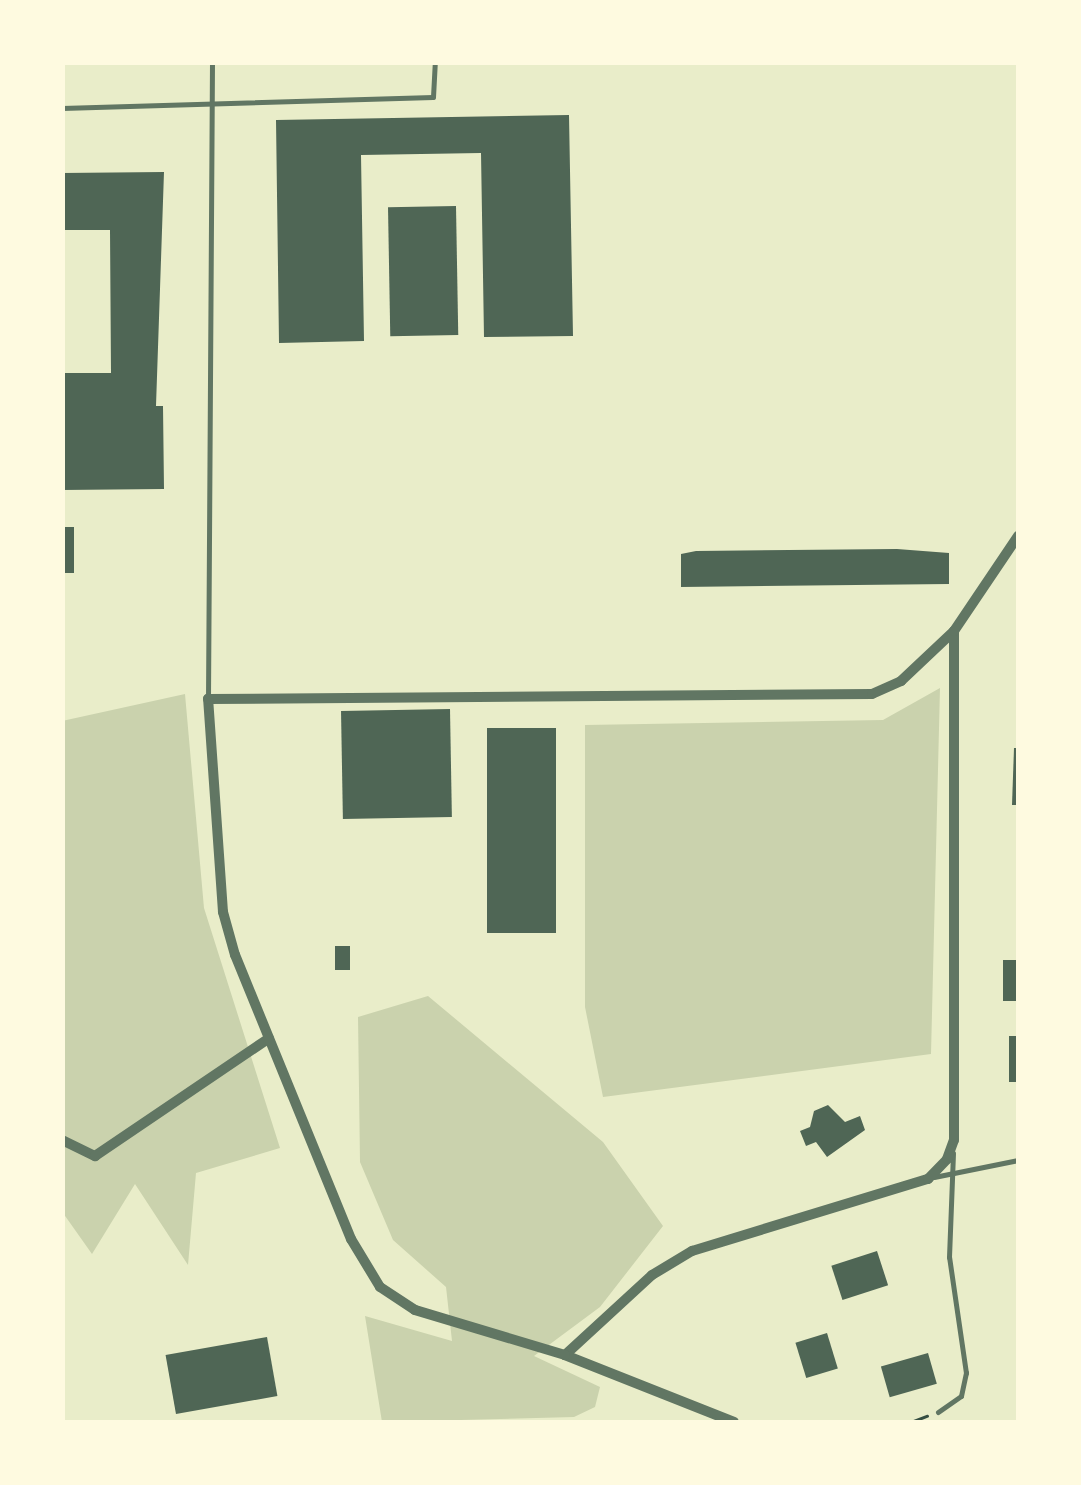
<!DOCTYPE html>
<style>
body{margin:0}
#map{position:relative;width:1081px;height:1485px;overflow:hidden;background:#e9edc9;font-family:"Alegreya Sans",sans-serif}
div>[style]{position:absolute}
.green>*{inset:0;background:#cad2ad}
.building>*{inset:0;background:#4f6655;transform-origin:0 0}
.path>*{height:2.5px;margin:-1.25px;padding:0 1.25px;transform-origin:1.25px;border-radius:1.25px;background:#344e41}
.service>*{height:5px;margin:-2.5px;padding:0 2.5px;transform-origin:2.5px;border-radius:2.5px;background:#617663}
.minor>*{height:10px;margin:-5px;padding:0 5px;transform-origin:5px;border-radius:5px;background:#617663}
span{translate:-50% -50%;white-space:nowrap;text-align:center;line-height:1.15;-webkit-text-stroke:9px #fefae0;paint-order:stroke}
.frame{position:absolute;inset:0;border:65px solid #fefae0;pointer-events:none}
</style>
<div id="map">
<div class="green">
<i style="clip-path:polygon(940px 688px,931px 1054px,603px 1097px,585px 1007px,585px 725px,883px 720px)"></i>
<i style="clip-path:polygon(185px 694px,204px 908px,280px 1148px,196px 1173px,188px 1265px,135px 1184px,92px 1254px,63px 1213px,62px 721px)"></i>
<i style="clip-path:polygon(428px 996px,603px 1142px,663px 1226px,600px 1307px,534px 1356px,600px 1387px,595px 1407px,574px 1417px,382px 1422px,365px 1316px,452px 1341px,446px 1287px,393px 1240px,360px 1162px,358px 1017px)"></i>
</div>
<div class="building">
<i style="clip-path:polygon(569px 115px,573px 336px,484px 337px,481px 153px,361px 155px,364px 341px,279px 343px,276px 120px)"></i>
<i style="clip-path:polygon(164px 172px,156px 406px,163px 406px,164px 489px,62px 490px,62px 373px,111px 373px,110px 230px,62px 230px,62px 173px)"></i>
<i style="left:456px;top:206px;width:129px;height:68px;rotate:89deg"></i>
<i style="left:62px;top:527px;width:12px;height:46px"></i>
<i style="clip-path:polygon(897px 549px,949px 553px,949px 584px,681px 587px,681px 554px,696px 551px)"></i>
<i style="left:450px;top:709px;width:108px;height:109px;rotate:89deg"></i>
<i style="left:487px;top:728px;width:69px;height:205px"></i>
<i style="clip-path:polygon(1014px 748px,1018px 748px,1018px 805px,1012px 805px)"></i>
<i style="left:350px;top:946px;width:24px;height:15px;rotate:90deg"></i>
<i style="left:1003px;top:960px;width:15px;height:41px"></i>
<i style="left:1009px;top:1036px;width:9px;height:46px"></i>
<i style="clip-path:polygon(828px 1105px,845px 1122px,860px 1116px,865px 1130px,827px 1157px,816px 1142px,806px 1146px,800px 1131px,810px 1127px,814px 1111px)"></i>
<i style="left:877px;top:1251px;width:36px;height:48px;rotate:72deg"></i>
<i style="left:827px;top:1333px;width:37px;height:33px;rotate:73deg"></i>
<i style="left:267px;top:1337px;width:60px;height:103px;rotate:80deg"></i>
<i style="left:928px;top:1353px;width:32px;height:49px;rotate:74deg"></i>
</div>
<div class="path">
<i style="left:911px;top:1422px;width:17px;rotate:-21deg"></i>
</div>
<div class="service">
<i style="left:62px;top:108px;width:371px;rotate:-1.7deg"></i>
<i style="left:433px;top:97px;width:35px;rotate:-87deg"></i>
<i style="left:208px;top:699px;width:637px;rotate:-89.64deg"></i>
<i style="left:934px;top:1177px;width:86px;rotate:-11.4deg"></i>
<i style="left:938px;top:1412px;width:28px;rotate:-35deg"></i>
<i style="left:961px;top:1396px;width:24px;rotate:-78deg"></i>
<i style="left:966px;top:1373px;width:117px;rotate:-98.3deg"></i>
<i style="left:949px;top:1257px;width:104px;rotate:-87.8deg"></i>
</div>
<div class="minor">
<i style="left:62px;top:1140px;width:37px;rotate:26deg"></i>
<i style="left:95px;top:1156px;width:210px;rotate:-34.1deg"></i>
<i style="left:565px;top:1355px;width:118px;rotate:-42.6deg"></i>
<i style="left:652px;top:1275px;width:47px;rotate:-31deg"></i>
<i style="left:692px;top:1251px;width:247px;rotate:-17deg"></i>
<i style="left:928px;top:1179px;width:28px;rotate:-46deg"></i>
<i style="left:947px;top:1159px;width:20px;rotate:-70deg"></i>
<i style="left:954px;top:1140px;width:509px;rotate:-90deg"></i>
<i style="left:734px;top:1422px;width:182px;rotate:-158.4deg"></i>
<i style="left:565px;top:1355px;width:157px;rotate:-163.3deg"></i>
<i style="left:415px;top:1310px;width:42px;rotate:-146.7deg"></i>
<i style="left:380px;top:1287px;width:56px;rotate:-121.1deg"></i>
<i style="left:351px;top:1239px;width:307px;rotate:-112.2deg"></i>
<i style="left:235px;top:955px;width:45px;rotate:-105.6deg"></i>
<i style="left:223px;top:912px;width:214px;rotate:-94deg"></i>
<i style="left:208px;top:699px;width:664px;rotate:-0.43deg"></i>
<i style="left:872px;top:694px;width:32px;rotate:-24deg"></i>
<i style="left:901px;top:681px;width:73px;rotate:-43.3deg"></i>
<i style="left:954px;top:631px;width:115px;rotate:-56deg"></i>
</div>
<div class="frame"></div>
</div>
